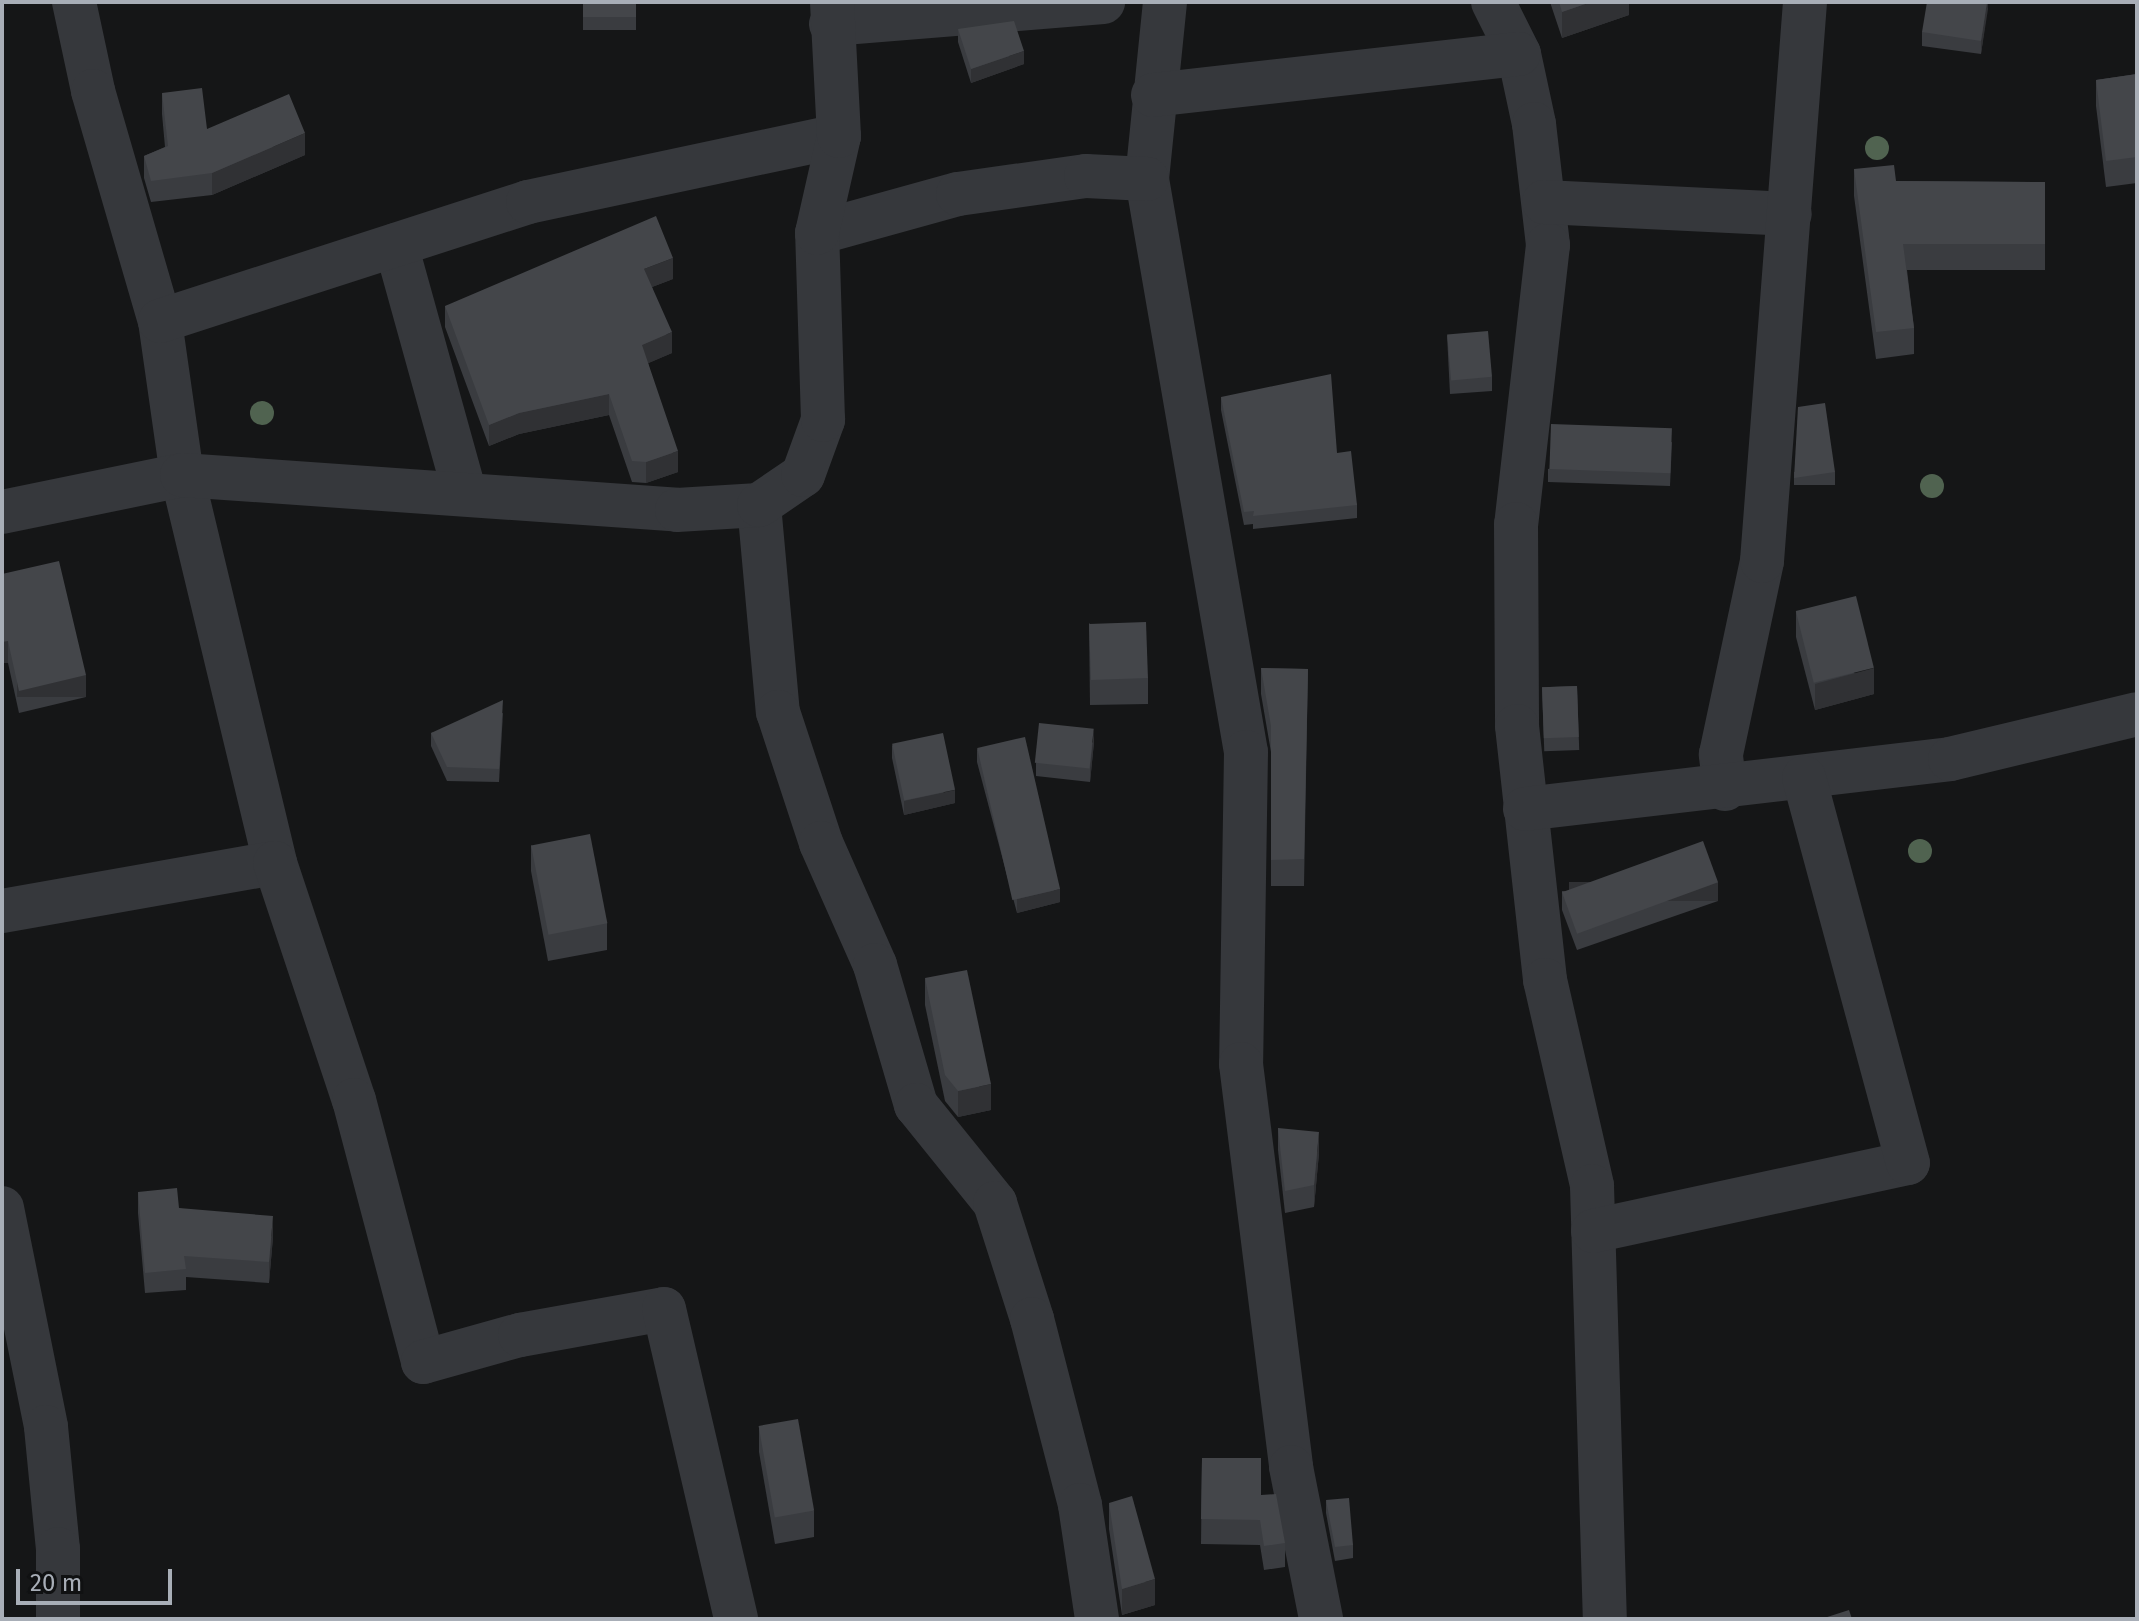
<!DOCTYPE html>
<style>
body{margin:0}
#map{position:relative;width:2139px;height:1621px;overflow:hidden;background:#151617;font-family:"Fira Sans",sans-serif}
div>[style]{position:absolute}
.street>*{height:44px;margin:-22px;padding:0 22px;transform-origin:22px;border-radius:22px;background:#36383c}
.trees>*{width:24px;height:24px;margin:-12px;border-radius:50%;background:#506350}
.wall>*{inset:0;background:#3a3c40;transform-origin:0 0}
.shaded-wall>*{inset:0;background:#303134;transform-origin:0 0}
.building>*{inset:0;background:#44464a;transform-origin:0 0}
span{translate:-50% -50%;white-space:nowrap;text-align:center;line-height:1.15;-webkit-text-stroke:8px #101112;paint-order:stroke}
.frame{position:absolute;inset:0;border:4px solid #a8aeb7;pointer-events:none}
.scale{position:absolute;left:16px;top:1569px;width:156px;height:36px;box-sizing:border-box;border:4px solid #a8aeb7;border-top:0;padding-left:10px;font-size:24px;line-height:28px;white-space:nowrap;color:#a8aeb7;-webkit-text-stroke:6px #101112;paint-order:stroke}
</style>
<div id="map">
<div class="street">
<i style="left:74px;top:2px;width:91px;rotate:77.9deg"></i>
<i style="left:93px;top:91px;width:240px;rotate:73.8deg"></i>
<i style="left:160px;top:321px;width:156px;rotate:81.9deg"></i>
<i style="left:182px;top:475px;width:399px;rotate:76.5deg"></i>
<i style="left:1165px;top:2px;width:178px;rotate:95.8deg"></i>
<i style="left:1147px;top:179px;width:581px;rotate:80.2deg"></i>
<i style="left:1246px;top:752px;width:312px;rotate:90.9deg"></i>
<i style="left:1241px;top:1064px;width:406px;rotate:82.9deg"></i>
<i style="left:1291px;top:1467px;width:155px;rotate:78.8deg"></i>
<i style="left:1493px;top:2px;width:58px;rotate:63.4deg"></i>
<i style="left:1519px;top:54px;width:72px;rotate:77.9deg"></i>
<i style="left:1534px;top:124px;width:122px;rotate:83.4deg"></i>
<i style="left:1548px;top:245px;width:281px;rotate:96.5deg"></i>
<i style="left:1516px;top:524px;width:202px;rotate:89.7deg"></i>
<i style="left:1517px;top:726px;width:256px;rotate:83.7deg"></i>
<i style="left:1545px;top:980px;width:211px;rotate:77.1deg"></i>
<i style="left:1592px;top:1186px;width:433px;rotate:88.3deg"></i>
<i style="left:831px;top:24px;width:273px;rotate:-4.6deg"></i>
<i style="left:1153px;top:95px;width:368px;rotate:-6.4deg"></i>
<i style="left:1544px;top:202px;width:246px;rotate:2.8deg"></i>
<i style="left:817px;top:233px;width:146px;rotate:-15.5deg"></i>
<i style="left:958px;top:194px;width:129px;rotate:-8deg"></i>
<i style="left:1086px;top:176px;width:61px;rotate:2.8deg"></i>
<i style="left:396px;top:245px;width:257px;rotate:74.5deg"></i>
<i style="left:160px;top:321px;width:387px;rotate:-17.9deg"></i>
<i style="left:528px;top:202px;width:318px;rotate:-12deg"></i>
<i style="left:759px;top:505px;width:208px;rotate:84.8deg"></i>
<i style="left:778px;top:712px;width:138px;rotate:71.8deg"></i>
<i style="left:821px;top:843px;width:133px;rotate:66.1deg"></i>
<i style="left:875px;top:965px;width:146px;rotate:73.7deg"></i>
<i style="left:916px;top:1105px;width:126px;rotate:51.1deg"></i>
<i style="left:995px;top:1203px;width:122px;rotate:72.3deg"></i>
<i style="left:1032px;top:1319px;width:192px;rotate:75.5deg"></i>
<i style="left:1080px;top:1505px;width:115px;rotate:81.5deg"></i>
<i style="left:2px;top:512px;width:184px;rotate:-11.6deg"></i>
<i style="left:182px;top:475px;width:496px;rotate:4deg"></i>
<i style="left:677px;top:510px;width:82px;rotate:-3.5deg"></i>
<i style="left:759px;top:505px;width:53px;rotate:-34.3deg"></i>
<i style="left:803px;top:475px;width:59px;rotate:-70deg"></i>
<i style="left:823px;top:420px;width:187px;rotate:-91.8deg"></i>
<i style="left:817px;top:233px;width:99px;rotate:-77.2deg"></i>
<i style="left:839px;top:136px;width:134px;rotate:-93deg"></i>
<i style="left:1725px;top:789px;width:35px;rotate:-97deg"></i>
<i style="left:1721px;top:754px;width:197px;rotate:-78deg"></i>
<i style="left:1762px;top:561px;width:561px;rotate:-85.6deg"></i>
<i style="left:1525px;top:809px;width:428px;rotate:-6.7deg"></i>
<i style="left:1950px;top:759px;width:192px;rotate:-13.5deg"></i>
<i style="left:2px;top:911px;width:277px;rotate:-10deg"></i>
<i style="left:275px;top:863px;width:250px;rotate:71.6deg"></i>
<i style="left:354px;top:1100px;width:271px;rotate:75.2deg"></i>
<i style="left:423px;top:1362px;width:101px;rotate:-15.6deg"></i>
<i style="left:520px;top:1335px;width:146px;rotate:-10.2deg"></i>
<i style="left:664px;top:1309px;width:318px;rotate:76.9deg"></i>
<i style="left:2px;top:1208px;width:223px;rotate:78.6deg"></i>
<i style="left:46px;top:1427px;width:123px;rotate:84.4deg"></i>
<i style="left:58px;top:1549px;width:70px;rotate:90deg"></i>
<i style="left:1593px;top:1231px;width:322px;rotate:-12.2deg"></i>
<i style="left:1908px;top:1163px;width:399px;rotate:-105.1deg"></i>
</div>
<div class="trees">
<i style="left:1877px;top:148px"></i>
<i style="left:262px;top:413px"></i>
<i style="left:1932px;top:486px"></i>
<i style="left:1920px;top:851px"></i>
</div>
<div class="wall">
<i style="left:583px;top:2px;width:53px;height:28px"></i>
<i style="clip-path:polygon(1550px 2px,1629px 2px,1629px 15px,1562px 38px)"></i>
<i style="clip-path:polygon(1988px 2px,1981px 54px,1922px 46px,1922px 32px)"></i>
<i style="clip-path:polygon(958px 29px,1024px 64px,971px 83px,958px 42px)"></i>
<i style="clip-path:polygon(2137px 74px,2137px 183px,2106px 187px,2096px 106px,2096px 80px)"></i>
<i style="clip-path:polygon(162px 93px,207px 129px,305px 155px,212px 195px,151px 202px,144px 178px,144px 156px,165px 147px,162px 114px)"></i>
<i style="clip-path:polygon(1854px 169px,1896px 181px,2045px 182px,2045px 270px,1907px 270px,1914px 328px,1914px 354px,1876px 359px,1854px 196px)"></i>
<i style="clip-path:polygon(673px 279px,652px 287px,672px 353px,648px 363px,678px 472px,646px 483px,632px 482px,609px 415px,519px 434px,489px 446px,445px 327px,445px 306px)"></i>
<i style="clip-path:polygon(1447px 335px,1492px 377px,1492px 391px,1450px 394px)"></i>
<i style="clip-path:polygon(1221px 397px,1337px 453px,1357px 505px,1357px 518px,1253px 529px,1253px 524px,1244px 525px,1221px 410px)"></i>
<i style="clip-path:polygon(1672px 442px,1670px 486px,1548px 482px,1548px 469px)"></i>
<i style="left:1835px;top:472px;width:13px;height:41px;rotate:90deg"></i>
<i style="clip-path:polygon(2px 574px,86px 697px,19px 713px,8px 663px)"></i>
<i style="clip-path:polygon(1796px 611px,1874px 694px,1815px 710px,1796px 637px)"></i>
<i style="clip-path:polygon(1089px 623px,1148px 678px,1148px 704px,1090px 705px)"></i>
<i style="clip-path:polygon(1261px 668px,1308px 669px,1304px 886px,1271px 886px,1271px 752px,1261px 694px)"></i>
<i style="left:1577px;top:686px;width:64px;height:35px;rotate:88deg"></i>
<i style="clip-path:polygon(503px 713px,499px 782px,447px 781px,431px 746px,431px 733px)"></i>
<i style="clip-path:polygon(1094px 742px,1090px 782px,1036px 776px,1036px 763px)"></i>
<i style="clip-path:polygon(892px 745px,955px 803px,904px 815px,892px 758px)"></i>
<i style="clip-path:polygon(977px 748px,1060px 902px,1017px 913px,977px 762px)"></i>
<i style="clip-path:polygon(531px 845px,607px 923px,607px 950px,548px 961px,531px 871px)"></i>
<i style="clip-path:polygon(1562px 891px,1718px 901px,1577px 950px,1562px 910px)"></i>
<i style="clip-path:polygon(925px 978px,991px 1110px,958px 1117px,945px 1101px,925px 1005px)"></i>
<i style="clip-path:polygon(1278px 1128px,1319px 1153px,1314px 1207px,1285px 1213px,1278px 1150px)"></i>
<i style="clip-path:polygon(138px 1192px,179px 1208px,273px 1237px,269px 1283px,186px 1277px,186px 1290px,145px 1293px,138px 1213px)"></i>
<i style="clip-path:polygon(759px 1426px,814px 1511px,814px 1537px,775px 1544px,759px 1452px)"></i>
<i style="clip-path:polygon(1202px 1458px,1261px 1495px,1285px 1543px,1285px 1567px,1264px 1570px,1260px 1545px,1201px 1544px)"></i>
<i style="clip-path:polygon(1326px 1500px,1353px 1545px,1353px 1558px,1335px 1561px,1326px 1513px)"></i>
<i style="clip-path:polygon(1109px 1503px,1155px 1605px,1122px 1615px,1109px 1529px)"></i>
</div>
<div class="shaded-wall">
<i style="clip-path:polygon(1591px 2px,1629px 2px,1629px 15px,1562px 38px,1562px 12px)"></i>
<i style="clip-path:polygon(1987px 2px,1988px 9px,1981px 54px,1981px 41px)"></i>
<i style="clip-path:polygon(1024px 51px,1024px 64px,971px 83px,971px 69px)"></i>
<i style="clip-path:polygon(305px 133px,305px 155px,212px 195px,212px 173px)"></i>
<i style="clip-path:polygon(673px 258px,673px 279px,644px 290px,644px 269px)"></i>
<i style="clip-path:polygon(672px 332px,672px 353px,642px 366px,642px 345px)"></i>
<i style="clip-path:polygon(609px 394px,609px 415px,519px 434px,489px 446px,489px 425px,519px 413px)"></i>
<i style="clip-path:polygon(678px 451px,678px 472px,646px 483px,646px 462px)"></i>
<i style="left:8px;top:641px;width:22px;height:6px;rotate:90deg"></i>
<i style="clip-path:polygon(1874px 668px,1874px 694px,1815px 710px,1815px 684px)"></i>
<i style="left:86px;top:675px;width:22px;height:69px;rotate:90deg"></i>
<i style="clip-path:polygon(1094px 729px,1094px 742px,1090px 782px,1090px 768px)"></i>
<i style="clip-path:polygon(955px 790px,955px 803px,904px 815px,904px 801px)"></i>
<i style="left:1718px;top:882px;width:19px;height:149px;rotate:90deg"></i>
<i style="clip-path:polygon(1060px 889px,1060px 902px,1017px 913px,1017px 899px)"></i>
<i style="clip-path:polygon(991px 1084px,991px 1110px,958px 1117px,958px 1091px)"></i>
<i style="clip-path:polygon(1319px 1132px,1319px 1153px,1314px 1207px,1314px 1185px)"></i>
<i style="clip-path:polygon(273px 1216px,273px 1237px,269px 1283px,269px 1262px)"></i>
<i style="clip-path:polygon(1155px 1579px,1155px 1605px,1122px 1615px,1122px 1589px)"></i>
</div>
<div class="building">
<i style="left:583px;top:2px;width:53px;height:15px"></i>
<i style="clip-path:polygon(1559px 2px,1591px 2px,1562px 12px)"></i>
<i style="clip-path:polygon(1927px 2px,1987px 2px,1981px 41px,1922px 32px)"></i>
<i style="clip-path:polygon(1014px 21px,1024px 51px,971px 69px,958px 29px)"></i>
<i style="clip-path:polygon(2137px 74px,2137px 157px,2106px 161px,2096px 80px)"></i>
<i style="clip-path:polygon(202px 88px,207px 129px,289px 94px,305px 133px,212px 173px,151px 181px,144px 156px,168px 146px,162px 93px)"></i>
<i style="clip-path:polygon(1894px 165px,1896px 181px,2045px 182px,2045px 244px,1903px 244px,1914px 328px,1876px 332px,1854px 169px)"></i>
<i style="clip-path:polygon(656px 216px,673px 258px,644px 269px,672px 332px,642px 345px,678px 451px,646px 462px,632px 461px,609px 394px,519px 413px,489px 425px,445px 306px)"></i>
<i style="left:1488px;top:331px;width:46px;height:41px;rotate:85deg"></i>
<i style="clip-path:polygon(1331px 374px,1337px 453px,1351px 451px,1357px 505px,1253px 516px,1254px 511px,1244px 512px,1221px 397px)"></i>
<i style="clip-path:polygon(1825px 403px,1835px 472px,1794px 478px,1798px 407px)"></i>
<i style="left:1551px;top:424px;width:121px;height:45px;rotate:2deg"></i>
<i style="clip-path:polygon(59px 561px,86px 675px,19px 691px,8px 641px,2px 642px,2px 574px)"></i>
<i style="left:1856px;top:596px;width:74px;height:62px;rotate:76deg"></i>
<i style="left:1146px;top:622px;width:56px;height:57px;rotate:88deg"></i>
<i style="clip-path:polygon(1261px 668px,1308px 669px,1304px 859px,1271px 860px,1271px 726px)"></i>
<i style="left:1577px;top:686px;width:51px;height:35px;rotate:88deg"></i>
<i style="clip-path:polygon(503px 700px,499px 769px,447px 767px,431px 733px)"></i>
<i style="left:1039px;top:723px;width:55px;height:40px;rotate:6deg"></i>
<i style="left:943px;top:733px;width:58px;height:52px;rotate:78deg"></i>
<i style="left:1025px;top:737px;width:156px;height:49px;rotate:77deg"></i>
<i style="left:590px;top:834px;width:91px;height:60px;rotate:79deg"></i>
<i style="left:1703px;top:841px;width:44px;height:150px;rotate:70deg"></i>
<i style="clip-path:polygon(967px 970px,991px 1084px,958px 1091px,945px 1075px,925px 978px)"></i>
<i style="clip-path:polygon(1278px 1128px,1319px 1132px,1314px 1185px,1285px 1191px)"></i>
<i style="clip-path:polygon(177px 1188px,179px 1208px,273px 1216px,269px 1262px,184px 1256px,186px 1269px,145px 1273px,138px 1192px)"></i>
<i style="left:798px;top:1419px;width:93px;height:40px;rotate:80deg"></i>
<i style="clip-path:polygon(1202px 1458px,1261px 1458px,1261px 1495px,1276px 1494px,1285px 1543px,1264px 1546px,1260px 1520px,1201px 1519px)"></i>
<i style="clip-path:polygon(1132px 1496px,1155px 1579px,1122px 1589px,1109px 1503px)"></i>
<i style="clip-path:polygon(1349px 1498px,1353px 1545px,1335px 1547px,1326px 1500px)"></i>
<i style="clip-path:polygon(1849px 1610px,1852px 1619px,1821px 1619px)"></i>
</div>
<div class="frame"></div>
<div class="scale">20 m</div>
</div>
